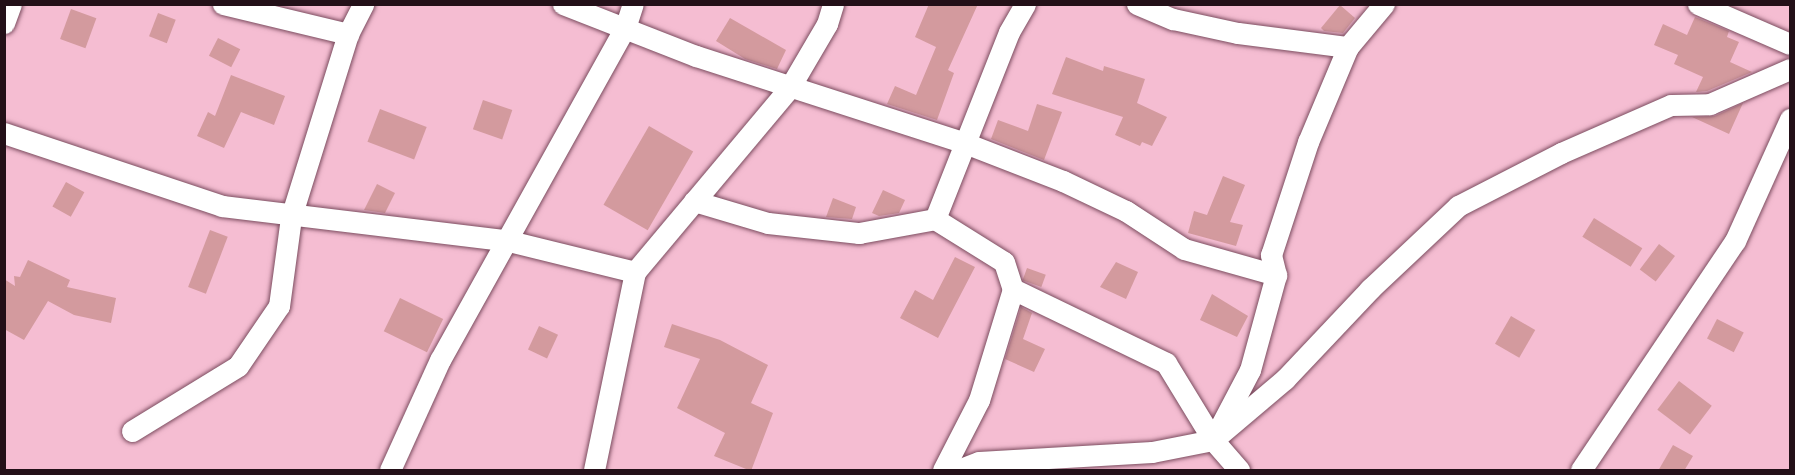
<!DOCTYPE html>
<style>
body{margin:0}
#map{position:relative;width:1795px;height:475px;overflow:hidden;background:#f5bdd2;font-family:Arial,sans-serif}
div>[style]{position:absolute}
.building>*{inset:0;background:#d39a9e;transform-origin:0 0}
.roads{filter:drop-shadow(0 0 2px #7b4c5f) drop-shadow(0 0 2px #7b4c5f)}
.street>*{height:21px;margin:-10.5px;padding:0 10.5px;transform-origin:10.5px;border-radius:10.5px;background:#fff}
span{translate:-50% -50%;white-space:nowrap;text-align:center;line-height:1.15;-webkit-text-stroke:4.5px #fceaf0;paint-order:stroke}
.frame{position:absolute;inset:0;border:6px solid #231018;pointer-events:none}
</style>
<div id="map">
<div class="building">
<i style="clip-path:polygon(929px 4px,978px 4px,948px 70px,954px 73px,937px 120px,887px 104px,895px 86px,916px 95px,936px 47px,915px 37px)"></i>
<i style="clip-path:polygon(1340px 5px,1355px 18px,1343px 33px,1324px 31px,1321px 28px)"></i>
<i style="left:71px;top:9px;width:27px;height:32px;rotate:20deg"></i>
<i style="left:158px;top:13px;width:19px;height:25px;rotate:21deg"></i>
<i style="clip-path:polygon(1695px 17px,1729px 31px,1727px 37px,1739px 42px,1730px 62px,1752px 72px,1707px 91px,1696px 92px,1703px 77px,1674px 64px,1678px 55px,1654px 45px,1663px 24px,1687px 35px)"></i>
<i style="clip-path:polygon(730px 18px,786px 50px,777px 69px,745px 59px,716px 41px)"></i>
<i style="left:218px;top:38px;width:25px;height:20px;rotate:27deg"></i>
<i style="clip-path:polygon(1066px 57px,1103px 71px,1104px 66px,1145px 79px,1137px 103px,1167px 117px,1152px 146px,1142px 142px,1140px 146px,1115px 135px,1123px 117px,1052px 94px)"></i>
<i style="clip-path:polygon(231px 75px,285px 96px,274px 125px,241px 112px,224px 148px,197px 136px,208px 112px,215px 116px)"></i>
<i style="left:483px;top:100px;width:31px;height:31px;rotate:19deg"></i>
<i style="clip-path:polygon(1743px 103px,1729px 134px,1692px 117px,1715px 116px)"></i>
<i style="clip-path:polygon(1037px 104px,1062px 112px,1044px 160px,991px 139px,998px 120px,1028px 131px)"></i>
<i style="left:380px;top:109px;width:50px;height:35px;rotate:21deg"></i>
<i style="left:649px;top:126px;width:51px;height:91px;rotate:30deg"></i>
<i style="clip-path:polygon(1223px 176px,1245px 185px,1230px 222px,1243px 225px,1236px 246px,1188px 233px,1194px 211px,1207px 215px)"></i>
<i style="left:66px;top:182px;width:21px;height:28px;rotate:29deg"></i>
<i style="clip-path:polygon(377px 184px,395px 193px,385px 213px,364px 210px)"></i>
<i style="clip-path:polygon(883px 190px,905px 200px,899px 213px,879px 216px,872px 213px)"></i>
<i style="clip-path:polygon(833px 198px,856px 207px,852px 219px,826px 217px)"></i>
<i style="left:1594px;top:218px;width:57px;height:22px;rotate:32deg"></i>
<i style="left:210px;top:230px;width:19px;height:61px;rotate:21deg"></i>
<i style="left:1659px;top:244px;width:20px;height:32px;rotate:37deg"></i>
<i style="clip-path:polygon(955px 257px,975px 267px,938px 338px,900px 318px,915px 290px,933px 300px)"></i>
<i style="clip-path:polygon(28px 260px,70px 280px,67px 287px,116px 298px,111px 323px,74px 315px,48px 301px,24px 340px,4px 329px,4px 279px,15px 286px,14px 276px,20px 277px)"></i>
<i style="clip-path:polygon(1116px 262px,1138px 272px,1126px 299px,1100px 287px)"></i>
<i style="left:1027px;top:268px;width:20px;height:13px;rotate:20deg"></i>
<i style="clip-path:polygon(1212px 294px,1248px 316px,1237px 337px,1200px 320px)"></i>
<i style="left:400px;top:298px;width:48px;height:37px;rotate:26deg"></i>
<i style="clip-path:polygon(1021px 307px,1032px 313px,1023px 339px,1045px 349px,1034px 372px,1005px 359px)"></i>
<i style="left:1511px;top:316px;width:28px;height:32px;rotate:30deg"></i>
<i style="left:1717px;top:319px;width:30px;height:22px;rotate:27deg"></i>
<i style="clip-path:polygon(672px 324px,720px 340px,768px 365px,751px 403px,773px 413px,751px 471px,714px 456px,725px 433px,677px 408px,700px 359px,664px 347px)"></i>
<i style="left:539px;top:326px;width:21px;height:26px;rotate:25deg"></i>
<i style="left:1679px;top:381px;width:41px;height:36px;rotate:37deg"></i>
<i style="clip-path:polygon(1673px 445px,1693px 456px,1684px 471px,1658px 471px)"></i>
</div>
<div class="roads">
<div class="street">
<i style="left:223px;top:4px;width:129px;rotate:13.5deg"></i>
<i style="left:563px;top:4px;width:143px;rotate:21.4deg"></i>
<i style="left:696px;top:56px;width:283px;rotate:17.9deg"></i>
<i style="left:965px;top:143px;width:105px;rotate:21.2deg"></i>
<i style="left:1063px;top:181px;width:70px;rotate:25.5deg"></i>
<i style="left:1126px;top:211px;width:69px;rotate:33.2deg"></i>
<i style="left:1184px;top:249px;width:96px;rotate:15.8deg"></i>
<i style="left:1137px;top:4px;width:39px;rotate:23deg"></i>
<i style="left:1173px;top:19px;width:66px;rotate:12.2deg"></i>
<i style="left:1238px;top:33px;width:111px;rotate:7.3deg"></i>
<i style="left:1698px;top:4px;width:100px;rotate:23.5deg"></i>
<i style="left:4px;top:23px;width:20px;rotate:-70deg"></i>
<i style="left:4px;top:133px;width:230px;rotate:18.5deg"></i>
<i style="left:222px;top:206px;width:285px;rotate:6.9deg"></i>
<i style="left:505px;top:240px;width:134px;rotate:13.8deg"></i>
<i style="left:694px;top:201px;width:77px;rotate:16.6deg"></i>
<i style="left:768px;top:223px;width:92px;rotate:6.3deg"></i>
<i style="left:859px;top:233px;width:77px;rotate:-10.4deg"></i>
<i style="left:935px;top:219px;width:81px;rotate:31.9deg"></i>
<i style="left:1004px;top:262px;width:28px;rotate:72deg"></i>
<i style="left:1013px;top:289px;width:116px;rotate:107deg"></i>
<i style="left:979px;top:400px;width:79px;rotate:117.2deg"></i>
<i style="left:935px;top:219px;width:201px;rotate:-68.4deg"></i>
<i style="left:1009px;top:32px;width:32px;rotate:-60deg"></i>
<i style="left:1013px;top:289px;width:170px;rotate:25.8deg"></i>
<i style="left:1166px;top:363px;width:90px;rotate:58.6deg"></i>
<i style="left:1213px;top:440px;width:40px;rotate:49deg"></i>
<i style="left:1219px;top:429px;width:67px;rotate:-62.3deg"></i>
<i style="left:1250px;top:370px;width:98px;rotate:-74.7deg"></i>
<i style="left:1276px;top:275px;width:21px;rotate:-104deg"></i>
<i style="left:1271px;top:255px;width:119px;rotate:-71.9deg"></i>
<i style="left:1308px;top:142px;width:103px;rotate:-67.2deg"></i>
<i style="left:1348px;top:47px;width:56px;rotate:-50.1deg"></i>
<i style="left:132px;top:431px;width:124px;rotate:-31.5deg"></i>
<i style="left:238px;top:366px;width:73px;rotate:-55.7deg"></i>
<i style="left:279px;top:306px;width:90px;rotate:-82.3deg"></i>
<i style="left:291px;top:217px;width:192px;rotate:-72.7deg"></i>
<i style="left:348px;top:34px;width:34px;rotate:-63deg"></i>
<i style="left:390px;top:470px;width:121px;rotate:-65.6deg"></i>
<i style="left:440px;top:360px;width:380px;rotate:-60.9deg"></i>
<i style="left:625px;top:28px;width:25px;rotate:-72deg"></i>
<i style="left:594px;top:470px;width:202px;rotate:-78.3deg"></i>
<i style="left:635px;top:272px;width:241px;rotate:-50deg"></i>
<i style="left:790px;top:87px;width:73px;rotate:-59.6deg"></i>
<i style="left:827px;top:24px;width:21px;rotate:-73deg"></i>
<i style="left:958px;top:470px;width:22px;rotate:-21deg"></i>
<i style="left:979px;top:462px;width:173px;rotate:-3.3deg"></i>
<i style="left:1152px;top:452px;width:62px;rotate:-11.1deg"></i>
<i style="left:1213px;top:440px;width:94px;rotate:-40.3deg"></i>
<i style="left:1285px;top:379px;width:124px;rotate:-46.6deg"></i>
<i style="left:1370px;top:289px;width:121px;rotate:-43.3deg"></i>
<i style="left:1458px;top:206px;width:116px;rotate:-27.2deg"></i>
<i style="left:1561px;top:153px;width:120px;rotate:-23.6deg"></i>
<i style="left:1671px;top:105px;width:39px;rotate:-1deg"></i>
<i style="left:1710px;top:104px;width:87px;rotate:-23.6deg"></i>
<i style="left:1581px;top:470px;width:276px;rotate:-56.1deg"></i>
<i style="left:1735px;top:241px;width:134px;rotate:-65.7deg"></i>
</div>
</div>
<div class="frame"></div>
</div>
